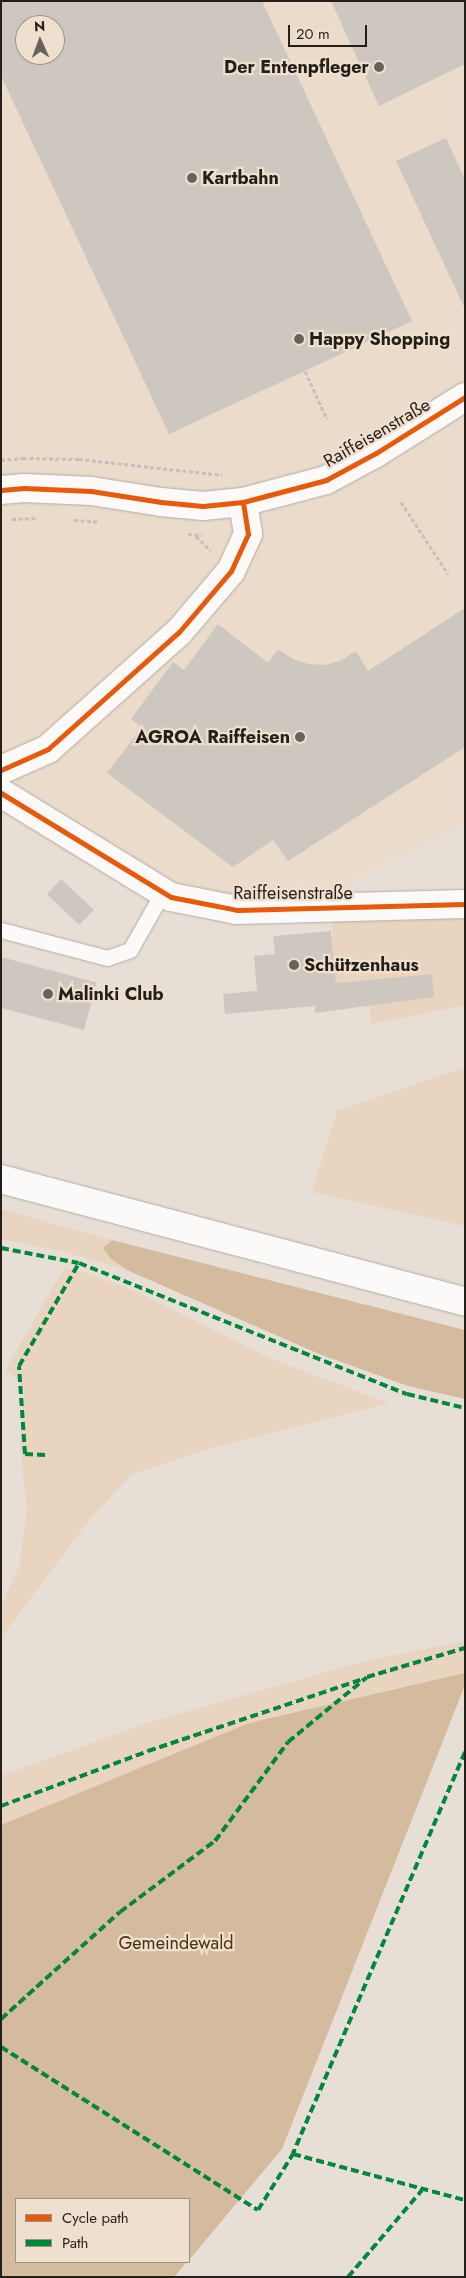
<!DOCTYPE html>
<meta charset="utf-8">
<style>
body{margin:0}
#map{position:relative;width:466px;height:2278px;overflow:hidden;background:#e7dfd6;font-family:Jost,sans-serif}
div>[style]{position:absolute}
.built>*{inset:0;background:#eadbca}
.green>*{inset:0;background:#e8d4bf}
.forest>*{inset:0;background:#d4bb9e}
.building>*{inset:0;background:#cec7c0;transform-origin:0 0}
.path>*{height:3px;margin-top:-1.5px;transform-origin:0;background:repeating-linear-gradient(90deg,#c3c0bd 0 4px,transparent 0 6.5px)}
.roads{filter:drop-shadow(0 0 1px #b3aca5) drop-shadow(0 0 1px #b3aca5)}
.lane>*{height:15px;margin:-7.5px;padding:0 7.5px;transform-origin:7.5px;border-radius:7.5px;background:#fbfaf9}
.street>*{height:28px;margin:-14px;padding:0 14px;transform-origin:14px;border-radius:14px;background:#fbfaf9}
.secondary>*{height:28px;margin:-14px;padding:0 14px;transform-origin:14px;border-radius:14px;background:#fbfaf9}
.quiet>*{height:4px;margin-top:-2px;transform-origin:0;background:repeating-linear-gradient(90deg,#00873e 0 8px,transparent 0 12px)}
.cycleway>*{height:5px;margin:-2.5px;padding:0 2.5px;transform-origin:2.5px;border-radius:2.5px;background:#e8590c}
.dots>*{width:14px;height:14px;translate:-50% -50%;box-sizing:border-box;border:2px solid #eedfcf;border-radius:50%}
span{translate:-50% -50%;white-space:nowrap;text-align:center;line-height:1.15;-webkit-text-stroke:4.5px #eedfcf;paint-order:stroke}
.poi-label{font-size:18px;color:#251f19;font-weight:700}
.right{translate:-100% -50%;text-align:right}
.left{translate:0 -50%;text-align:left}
.street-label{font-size:18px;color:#251f19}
.park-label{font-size:18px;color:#4e320f}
.frame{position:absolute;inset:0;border:2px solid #251f19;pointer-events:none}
.legend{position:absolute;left:15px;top:2198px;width:175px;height:65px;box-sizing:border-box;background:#eedfcf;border:1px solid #9e9286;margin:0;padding:6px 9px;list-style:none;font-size:15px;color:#251f19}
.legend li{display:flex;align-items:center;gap:10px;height:25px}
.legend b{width:25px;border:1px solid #9e9286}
.north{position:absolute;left:15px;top:15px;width:50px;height:50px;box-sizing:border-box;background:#eedfcf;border:1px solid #9e9286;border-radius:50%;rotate:358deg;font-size:14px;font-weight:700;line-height:20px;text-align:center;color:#251f19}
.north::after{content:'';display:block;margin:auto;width:18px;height:22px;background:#69625b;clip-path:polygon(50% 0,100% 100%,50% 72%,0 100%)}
.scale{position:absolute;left:288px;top:25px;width:79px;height:22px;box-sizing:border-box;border:2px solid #251f19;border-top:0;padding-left:6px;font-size:15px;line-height:18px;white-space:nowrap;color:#251f19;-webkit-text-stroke:4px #eedfcf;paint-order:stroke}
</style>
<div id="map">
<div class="built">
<i style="clip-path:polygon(evenodd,1px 1px,465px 1px,465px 822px,338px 890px,186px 916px,46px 843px,1px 809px,1px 1px,25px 25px,55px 25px,55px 55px,25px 55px,25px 25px)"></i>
</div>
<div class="green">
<i style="clip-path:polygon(465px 917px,465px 1005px,372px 1024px,369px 1005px,434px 996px,432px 974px,336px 983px,332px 922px)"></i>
<i style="clip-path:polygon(465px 1067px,465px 1226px,312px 1192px,337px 1111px)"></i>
<i style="clip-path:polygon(1px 1209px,112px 1240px,103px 1248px,111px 1259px,129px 1271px,62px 1251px,1px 1239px)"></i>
<i style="clip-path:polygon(64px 1268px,86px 1273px,131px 1289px,274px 1360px,389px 1403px,215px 1447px,131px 1475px,86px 1524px,1px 1638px,1px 1606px,19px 1567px,27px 1510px,20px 1446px,24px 1388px,6px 1369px)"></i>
<i style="clip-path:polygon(465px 1641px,465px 1673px,249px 1723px,1px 1825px,1px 1776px,143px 1724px,361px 1662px)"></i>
</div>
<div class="forest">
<i style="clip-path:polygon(112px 1240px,465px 1330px,465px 1399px,408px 1386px,319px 1354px,129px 1271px,111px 1259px,103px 1248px)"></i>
<i style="clip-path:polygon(465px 1673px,465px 1685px,282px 2149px,189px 2260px,189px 2199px,16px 2199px,16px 2262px,187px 2262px,174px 2277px,1px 2277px,1px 1825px,249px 1723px)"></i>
</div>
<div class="building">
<i style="clip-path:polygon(evenodd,1px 1px,262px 1px,412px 321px,169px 434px,1px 76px,1px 1px,25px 25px,55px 25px,55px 55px,25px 55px,25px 25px)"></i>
<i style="clip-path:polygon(331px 1px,465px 1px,465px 64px,379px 106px)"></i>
<i style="clip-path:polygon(446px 138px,465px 180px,465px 309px,396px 161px)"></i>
<i style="clip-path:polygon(465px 608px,465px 747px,288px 861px,273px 840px,233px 867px,107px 773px,142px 727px,131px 719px,173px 662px,184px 670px,218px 624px,268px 663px,278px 649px,293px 659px,308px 664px,324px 665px,340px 661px,356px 651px,368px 671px)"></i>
<i style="left:61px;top:879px;width:45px;height:21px;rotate:43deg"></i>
<i style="clip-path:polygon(331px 931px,336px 983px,432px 974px,434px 997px,315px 1013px,315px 1006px,225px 1014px,223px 994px,257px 991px,254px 956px,275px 954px,273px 936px)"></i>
<i style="left:1px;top:957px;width:99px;height:49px;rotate:15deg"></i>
</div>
<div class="path">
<i style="left:305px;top:371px;width:53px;rotate:65.4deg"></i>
<i style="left:1px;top:460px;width:22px;rotate:-5deg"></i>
<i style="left:23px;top:458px;width:56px;rotate:1deg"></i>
<i style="left:79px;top:459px;width:144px;rotate:6.4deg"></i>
<i style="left:401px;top:502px;width:86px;rotate:56.9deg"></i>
<i style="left:12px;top:519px;width:24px;rotate:-2deg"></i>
<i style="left:74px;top:520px;width:26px;rotate:4deg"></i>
<i style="left:188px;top:534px;width:14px;rotate:4deg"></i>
<i style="left:196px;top:536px;width:21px;rotate:45deg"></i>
</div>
<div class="roads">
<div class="lane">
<i style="left:1px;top:930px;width:110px;rotate:14.8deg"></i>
<i style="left:107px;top:958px;width:24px;rotate:-19deg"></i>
<i style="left:130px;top:950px;width:67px;rotate:-60.4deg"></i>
</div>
<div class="street">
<i style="left:1px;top:490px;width:23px;rotate:-5deg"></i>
<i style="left:24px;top:488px;width:67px;rotate:2.6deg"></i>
<i style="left:91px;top:491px;width:71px;rotate:8.9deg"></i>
<i style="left:161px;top:502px;width:42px;rotate:5.4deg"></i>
<i style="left:203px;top:506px;width:40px;rotate:-5.7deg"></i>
<i style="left:243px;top:502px;width:86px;rotate:-14.8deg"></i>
<i style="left:326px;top:480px;width:57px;rotate:-28.4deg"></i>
<i style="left:376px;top:453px;width:105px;rotate:-32.2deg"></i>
<i style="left:1px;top:770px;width:51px;rotate:-24.1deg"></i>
<i style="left:48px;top:749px;width:176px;rotate:-41.8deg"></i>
<i style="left:179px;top:632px;width:80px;rotate:-49.6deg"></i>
<i style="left:231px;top:571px;width:41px;rotate:-65.3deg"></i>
<i style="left:248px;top:534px;width:32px;rotate:-99deg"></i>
<i style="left:1px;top:793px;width:199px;rotate:31.5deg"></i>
<i style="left:171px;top:897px;width:67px;rotate:11.1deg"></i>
<i style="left:237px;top:910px;width:228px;rotate:-1.5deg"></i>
</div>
<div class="secondary">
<i style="left:1px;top:1179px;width:480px;rotate:14.8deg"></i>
</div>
</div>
<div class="quiet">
<i style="left:1px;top:1248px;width:79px;rotate:10.9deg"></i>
<i style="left:79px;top:1263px;width:353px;rotate:21.8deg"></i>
<i style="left:407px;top:1394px;width:60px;rotate:13.6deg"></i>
<i style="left:45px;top:1455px;width:20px;rotate:-177deg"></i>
<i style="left:25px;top:1454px;width:88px;rotate:-93.9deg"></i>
<i style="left:19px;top:1366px;width:119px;rotate:-59.8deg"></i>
<i style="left:465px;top:1752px;width:437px;rotate:113.2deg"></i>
<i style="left:293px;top:2154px;width:178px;rotate:15deg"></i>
<i style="left:1px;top:1806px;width:157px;rotate:-20.5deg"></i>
<i style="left:148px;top:1751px;width:224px;rotate:-18.5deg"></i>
<i style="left:1px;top:2019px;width:160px;rotate:-42deg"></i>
<i style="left:120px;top:1912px;width:119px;rotate:-36.8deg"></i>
<i style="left:215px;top:1841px;width:123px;rotate:-53.6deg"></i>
<i style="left:288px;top:1742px;width:102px;rotate:-39.4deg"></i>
<i style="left:367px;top:1677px;width:102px;rotate:-16.5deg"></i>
<i style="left:1px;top:2047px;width:304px;rotate:32.4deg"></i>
<i style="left:258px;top:2210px;width:66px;rotate:-58deg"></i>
<i style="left:348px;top:2277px;width:114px;rotate:-49.6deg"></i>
</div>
<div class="cycleway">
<i style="left:1px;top:490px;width:23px;rotate:-5deg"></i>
<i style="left:24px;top:488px;width:67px;rotate:2.6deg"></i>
<i style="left:91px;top:491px;width:71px;rotate:8.9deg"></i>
<i style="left:161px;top:502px;width:42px;rotate:5.4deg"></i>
<i style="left:203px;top:506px;width:40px;rotate:-5.7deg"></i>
<i style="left:243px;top:502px;width:86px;rotate:-14.8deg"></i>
<i style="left:326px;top:480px;width:57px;rotate:-28.4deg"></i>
<i style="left:376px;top:453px;width:105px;rotate:-32.2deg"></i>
<i style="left:1px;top:770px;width:51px;rotate:-24.1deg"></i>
<i style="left:48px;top:749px;width:176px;rotate:-41.8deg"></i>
<i style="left:179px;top:632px;width:80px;rotate:-49.6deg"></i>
<i style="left:231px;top:571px;width:41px;rotate:-65.3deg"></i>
<i style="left:248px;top:534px;width:32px;rotate:-99deg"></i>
<i style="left:1px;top:793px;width:199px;rotate:31.5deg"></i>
<i style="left:171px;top:897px;width:67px;rotate:11.1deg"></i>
<i style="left:237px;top:910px;width:228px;rotate:-1.5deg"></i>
</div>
<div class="dots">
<i style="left:379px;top:67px;background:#69625b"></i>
<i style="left:192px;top:178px;background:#69625b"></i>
<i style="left:299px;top:339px;background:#69625b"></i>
<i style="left:300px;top:737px;background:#69625b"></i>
<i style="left:294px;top:965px;background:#69625b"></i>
<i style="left:48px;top:994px;background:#69625b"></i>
</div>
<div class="poi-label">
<span class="right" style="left:369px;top:67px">Der Entenpfleger</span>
<span class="left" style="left:202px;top:178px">Kartbahn</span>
<span class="left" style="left:309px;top:339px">Happy Shopping</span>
<span class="right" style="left:290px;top:737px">AGROA Raiffeisen</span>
<span class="left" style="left:304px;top:965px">Schützenhaus</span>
<span class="left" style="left:58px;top:994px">Malinki Club</span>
</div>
<div class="street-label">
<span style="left:377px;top:433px;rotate:-30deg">Raiffeisenstraße</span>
<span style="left:293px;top:893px">Raiffeisenstraße</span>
</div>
<div class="park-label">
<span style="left:176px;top:1943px">Gemeindewald</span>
</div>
<div class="frame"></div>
<ul class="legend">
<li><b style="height:6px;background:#e8590c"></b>Cycle path</li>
<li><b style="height:6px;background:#00873e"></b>Path</li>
</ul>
<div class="north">N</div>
<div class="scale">20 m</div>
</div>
